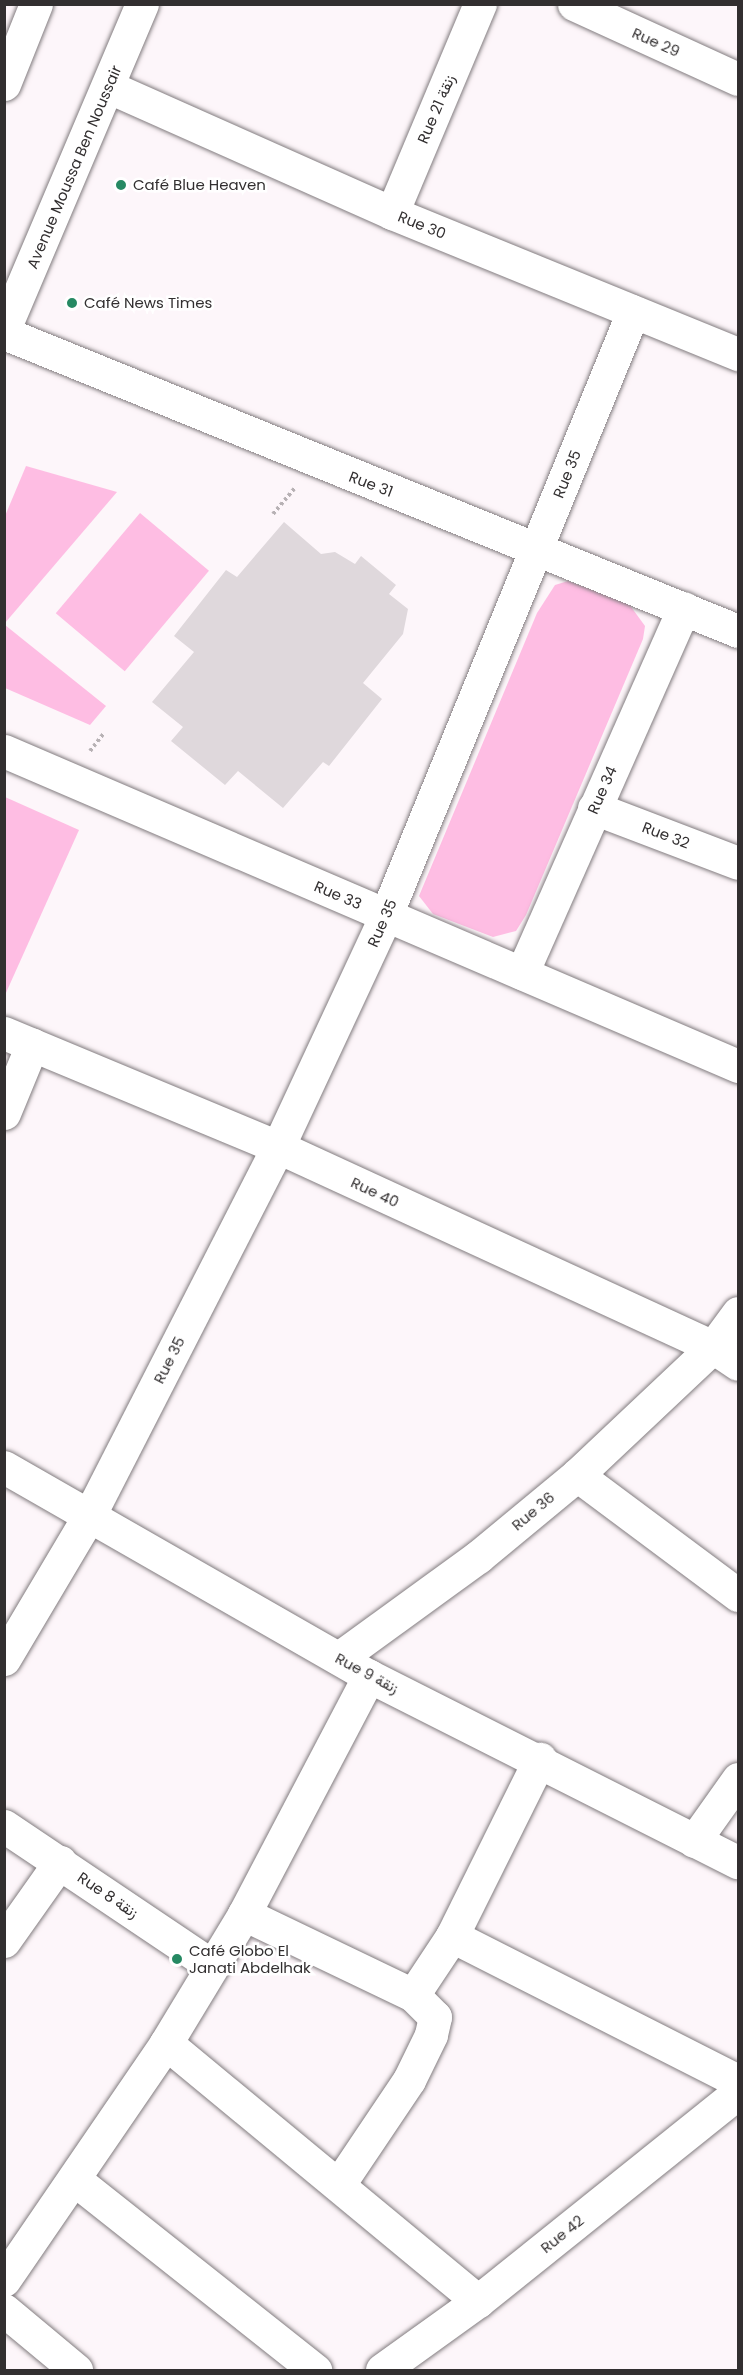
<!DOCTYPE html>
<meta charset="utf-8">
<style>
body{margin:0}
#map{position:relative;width:743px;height:2375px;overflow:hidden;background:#fdf6fa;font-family:Poppins,Vazirmatn,sans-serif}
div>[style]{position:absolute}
.green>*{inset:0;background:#febde3;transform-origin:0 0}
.building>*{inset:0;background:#dfd8dc}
.path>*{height:4px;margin-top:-2px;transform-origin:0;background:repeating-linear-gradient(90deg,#b7b1b4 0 3px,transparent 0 6px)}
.roads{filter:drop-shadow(0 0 2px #827c7f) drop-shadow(0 0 2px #827c7f)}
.minor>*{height:33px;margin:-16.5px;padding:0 16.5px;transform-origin:16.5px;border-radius:16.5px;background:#fff}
.tertiary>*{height:33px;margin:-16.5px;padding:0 16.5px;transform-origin:16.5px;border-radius:16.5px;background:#fff}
.dots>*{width:16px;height:16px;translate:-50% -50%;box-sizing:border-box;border:3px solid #fff;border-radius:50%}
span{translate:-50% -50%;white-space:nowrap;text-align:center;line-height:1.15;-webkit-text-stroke:5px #fff;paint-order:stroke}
.street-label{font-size:15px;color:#322f30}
.poi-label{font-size:15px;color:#322f30}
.left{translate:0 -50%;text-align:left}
.frame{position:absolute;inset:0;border:6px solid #322f30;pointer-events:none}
</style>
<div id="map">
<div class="green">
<i style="clip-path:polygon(26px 466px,117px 492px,5px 623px,5px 516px)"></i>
<i style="left:140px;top:513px;width:90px;height:131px;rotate:40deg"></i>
<i style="clip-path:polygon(568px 581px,629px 604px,645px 626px,643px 639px,526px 915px,516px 931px,493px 937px,433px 914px,419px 896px,537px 613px,555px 585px)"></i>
<i style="clip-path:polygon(5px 625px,106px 706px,90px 725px,5px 688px)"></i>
<i style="clip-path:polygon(5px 797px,79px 830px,5px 995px)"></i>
</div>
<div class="building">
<i style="clip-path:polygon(284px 522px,321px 554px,335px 552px,355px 564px,361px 556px,396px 585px,389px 594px,408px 609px,403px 634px,363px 683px,382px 699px,329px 766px,323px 762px,283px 808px,238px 771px,225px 785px,171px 741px,183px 727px,152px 702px,194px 652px,174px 636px,226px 570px,237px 577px)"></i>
</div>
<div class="path">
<i style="left:273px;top:514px;width:35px;rotate:-50deg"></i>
<i style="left:90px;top:751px;width:23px;rotate:-52deg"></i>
</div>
<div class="roads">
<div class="minor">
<i style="left:574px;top:4px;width:180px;rotate:24.6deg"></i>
<i style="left:109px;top:87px;width:310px;rotate:24deg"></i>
<i style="left:392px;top:213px;width:374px;rotate:22.2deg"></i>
<i style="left:392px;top:213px;width:227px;rotate:-67.2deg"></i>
<i style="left:4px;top:333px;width:792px;rotate:22.1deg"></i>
<i style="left:4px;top:751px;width:799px;rotate:23.23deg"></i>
<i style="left:594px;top:808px;width:154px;rotate:20.9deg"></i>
<i style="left:522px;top:973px;width:399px;rotate:-66.1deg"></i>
<i style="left:4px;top:1033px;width:297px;rotate:22.6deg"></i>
<i style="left:278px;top:1147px;width:479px;rotate:24.7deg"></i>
<i style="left:713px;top:1347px;width:30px;rotate:34deg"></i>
<i style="left:4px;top:1113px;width:74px;rotate:-67.6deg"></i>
<i style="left:4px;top:1467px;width:421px;rotate:29.8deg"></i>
<i style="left:369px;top:1676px;width:413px;rotate:26.8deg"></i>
<i style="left:577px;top:1475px;width:201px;rotate:36.7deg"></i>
<i style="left:339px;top:1658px;width:172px;rotate:-36deg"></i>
<i style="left:478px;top:1557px;width:129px;rotate:-39.6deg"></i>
<i style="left:577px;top:1475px;width:187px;rotate:-43.3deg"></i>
<i style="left:713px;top:1347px;width:42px;rotate:-53.7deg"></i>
<i style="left:4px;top:1659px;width:166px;rotate:-59.3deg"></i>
<i style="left:89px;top:1516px;width:415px;rotate:-62.9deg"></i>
<i style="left:278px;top:1147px;width:256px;rotate:-65deg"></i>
<i style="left:386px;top:915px;width:652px;rotate:-67.73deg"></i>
<i style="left:4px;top:1826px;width:249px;rotate:33.9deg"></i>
<i style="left:694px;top:1841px;width:76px;rotate:-54.6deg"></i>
<i style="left:244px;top:1914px;width:187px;rotate:25.6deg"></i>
<i style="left:413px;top:1995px;width:31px;rotate:45deg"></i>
<i style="left:435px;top:2017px;width:18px;rotate:103deg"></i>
<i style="left:431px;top:2035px;width:50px;rotate:116.1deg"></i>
<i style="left:409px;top:2080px;width:125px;rotate:123.9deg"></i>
<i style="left:452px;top:1936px;width:321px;rotate:26.9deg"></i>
<i style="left:4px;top:1941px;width:97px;rotate:-54.7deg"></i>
<i style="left:413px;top:1995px;width:71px;rotate:-56.5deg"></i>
<i style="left:452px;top:1936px;width:198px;rotate:-63.6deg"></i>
<i style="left:166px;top:2043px;width:405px;rotate:39.6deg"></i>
<i style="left:74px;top:2179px;width:308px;rotate:38.4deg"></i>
<i style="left:4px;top:2280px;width:287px;rotate:-55.6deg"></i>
<i style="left:166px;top:2043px;width:151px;rotate:-58.8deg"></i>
<i style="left:244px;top:1914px;width:269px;rotate:-62.3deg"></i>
<i style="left:4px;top:2310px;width:94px;rotate:39.8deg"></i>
<i style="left:382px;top:2370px;width:118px;rotate:-35.7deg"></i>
<i style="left:478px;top:2301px;width:333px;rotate:-38.7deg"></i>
</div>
<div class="tertiary">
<i style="left:4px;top:84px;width:86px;rotate:-68.2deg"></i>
<i style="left:4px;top:329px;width:353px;rotate:-67deg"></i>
</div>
</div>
<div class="dots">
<i style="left:121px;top:185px;background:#268963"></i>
<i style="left:72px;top:303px;background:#268963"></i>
<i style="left:177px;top:1959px;background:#268963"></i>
</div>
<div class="street-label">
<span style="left:656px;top:42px;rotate:24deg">Rue 29</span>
<span style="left:436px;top:109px;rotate:-67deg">Rue 21 زنقة</span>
<span style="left:74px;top:167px;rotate:-67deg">Avenue Moussa Ben Noussair</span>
<span style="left:422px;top:225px;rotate:22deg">Rue 30</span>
<span style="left:567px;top:474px;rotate:-68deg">Rue 35</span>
<span style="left:371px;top:484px;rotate:21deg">Rue 31</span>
<span style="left:602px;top:790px;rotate:-66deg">Rue 34</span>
<span style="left:666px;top:835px;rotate:21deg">Rue 32</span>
<span style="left:338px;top:895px;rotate:23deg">Rue 33</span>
<span style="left:382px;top:923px;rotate:-66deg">Rue 35</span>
<span style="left:375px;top:1192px;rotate:25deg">Rue 40</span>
<span style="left:169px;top:1360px;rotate:-63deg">Rue 35</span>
<span style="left:533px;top:1511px;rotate:-40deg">Rue 36</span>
<span style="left:367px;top:1673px;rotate:28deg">Rue 9 زنقة</span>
<span style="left:108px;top:1895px;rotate:34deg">Rue 8 زنقة</span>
<span style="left:562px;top:2234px;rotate:-39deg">Rue 42</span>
</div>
<div class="poi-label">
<span class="left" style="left:133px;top:185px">Café Blue Heaven</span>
<span class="left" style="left:84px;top:303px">Café News Times</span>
<span class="left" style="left:189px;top:1959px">Café Globo El<br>Janati Abdelhak</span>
</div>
<div class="frame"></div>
</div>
